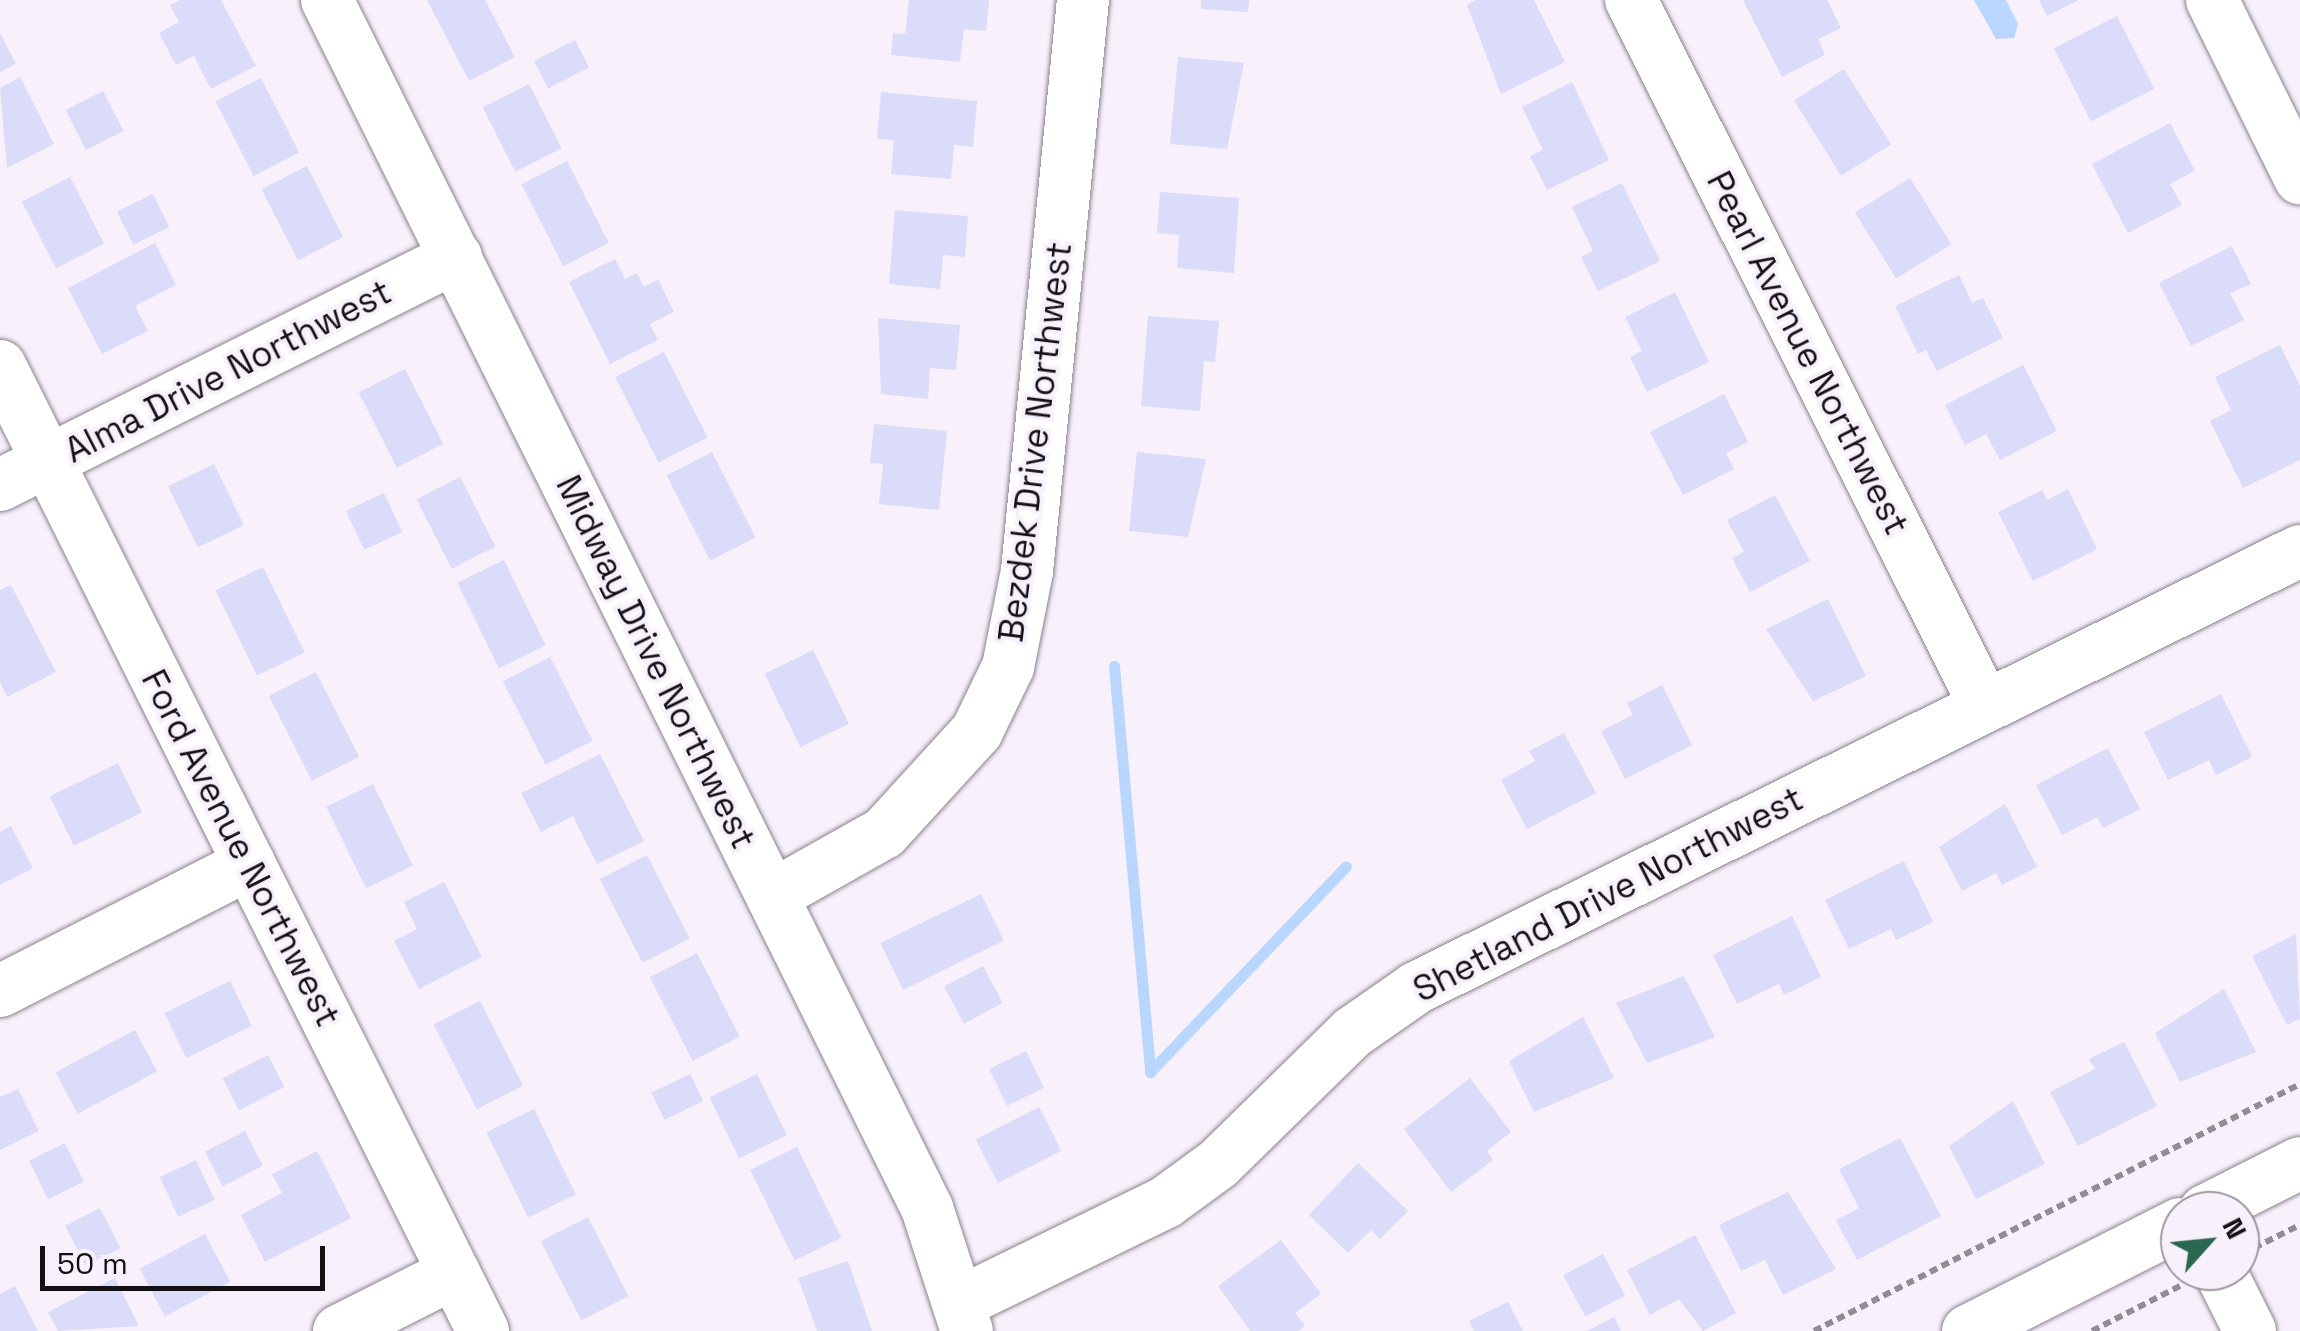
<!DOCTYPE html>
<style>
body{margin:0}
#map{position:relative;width:2300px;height:1331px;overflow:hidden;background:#f8f0fb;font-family:"Space Grotesk",sans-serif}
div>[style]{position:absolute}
.water>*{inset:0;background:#b9d6fe}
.stream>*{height:11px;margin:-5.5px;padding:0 5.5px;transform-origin:5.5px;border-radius:5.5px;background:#b9d6fe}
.building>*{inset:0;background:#dbdbfa;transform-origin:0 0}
.path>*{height:6px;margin-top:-3px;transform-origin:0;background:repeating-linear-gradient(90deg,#928c94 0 8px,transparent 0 13px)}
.roads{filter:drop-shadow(0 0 2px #8a838d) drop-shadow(0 0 2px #8a838d)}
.minor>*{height:52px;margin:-26px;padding:0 26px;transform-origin:26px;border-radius:26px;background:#fff}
span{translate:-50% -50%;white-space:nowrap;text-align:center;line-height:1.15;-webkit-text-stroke:8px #f8f0fb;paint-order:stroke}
.street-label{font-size:35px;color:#141115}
.north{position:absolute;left:2160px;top:1191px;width:100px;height:100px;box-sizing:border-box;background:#f8f0fb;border:2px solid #9d979f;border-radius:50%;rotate:63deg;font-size:28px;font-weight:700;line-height:40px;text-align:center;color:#141115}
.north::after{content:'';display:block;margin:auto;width:35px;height:45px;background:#2a6752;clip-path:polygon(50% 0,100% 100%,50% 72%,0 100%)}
.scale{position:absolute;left:40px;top:1246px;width:285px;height:45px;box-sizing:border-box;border:5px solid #141115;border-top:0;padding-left:12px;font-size:30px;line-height:35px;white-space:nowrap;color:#141115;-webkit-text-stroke:8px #f8f0fb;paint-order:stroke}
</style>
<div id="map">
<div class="water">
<i style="clip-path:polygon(2006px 0,2018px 24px,2014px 38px,1996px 39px,1974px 0)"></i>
</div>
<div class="stream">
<i style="left:1114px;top:666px;width:408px;rotate:84.9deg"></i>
<i style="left:1150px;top:1072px;width:284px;rotate:-46.4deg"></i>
</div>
<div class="building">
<i style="clip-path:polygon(180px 0,221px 0,256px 66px,211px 89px,194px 56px,176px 65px,159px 33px,179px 22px,170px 5px)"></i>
<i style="clip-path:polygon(427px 0,485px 0,515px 57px,469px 81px)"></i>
<i style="clip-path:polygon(909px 0,989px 0,986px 31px,964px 29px,960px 62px,891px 55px,893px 33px,905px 34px)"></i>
<i style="clip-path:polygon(1201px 0,1249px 0,1248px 12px,1201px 9px)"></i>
<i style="clip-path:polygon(1476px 0,1534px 0,1565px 62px,1501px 94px,1467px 5px)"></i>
<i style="clip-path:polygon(1743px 0,1827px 0,1841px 28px,1818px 39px,1825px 55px,1782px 77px)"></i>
<i style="clip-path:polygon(2039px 0,2079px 0,2047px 16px)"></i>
<i style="left:2117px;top:16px;width:82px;height:71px;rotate:63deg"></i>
<i style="clip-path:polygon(0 33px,16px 64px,0 72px)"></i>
<i style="left:575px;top:40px;width:31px;height:46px;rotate:63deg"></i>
<i style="clip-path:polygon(1178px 57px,1244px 63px,1227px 149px,1170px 144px)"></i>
<i style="left:1844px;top:69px;width:89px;height:59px;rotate:58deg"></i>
<i style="clip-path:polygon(20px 77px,54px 144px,7px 168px,0 88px)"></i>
<i style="left:261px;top:78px;width:84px;height:51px;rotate:63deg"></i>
<i style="clip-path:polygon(1572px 82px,1609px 160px,1547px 190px,1530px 156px,1543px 150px,1522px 107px)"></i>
<i style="left:529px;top:84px;width:72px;height:52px;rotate:63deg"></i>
<i style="left:103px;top:91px;width:45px;height:42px;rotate:63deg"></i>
<i style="clip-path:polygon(881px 92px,977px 101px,973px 147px,954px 145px,951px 179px,891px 174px,894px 140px,877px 139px)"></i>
<i style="clip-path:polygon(2170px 123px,2195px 171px,2170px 184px,2182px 205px,2128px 233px,2092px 164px)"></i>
<i style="left:567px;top:161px;width:92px;height:51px;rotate:63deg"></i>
<i style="left:307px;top:166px;width:80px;height:51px;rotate:63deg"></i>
<i style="left:70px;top:177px;width:75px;height:54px;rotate:63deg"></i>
<i style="left:1910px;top:178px;width:78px;height:65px;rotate:58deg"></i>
<i style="clip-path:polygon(1622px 183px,1660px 261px,1598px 291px,1581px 257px,1593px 251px,1572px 207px)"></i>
<i style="clip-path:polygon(1160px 192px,1239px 198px,1234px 273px,1177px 268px,1179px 235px,1157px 233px)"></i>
<i style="left:153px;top:194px;width:37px;height:40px;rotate:64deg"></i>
<i style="clip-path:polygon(895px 210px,968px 216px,965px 257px,943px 255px,940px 289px,889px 284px)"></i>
<i style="clip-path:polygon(155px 243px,176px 285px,135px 306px,148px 331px,102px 354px,68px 288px)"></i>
<i style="clip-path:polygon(2232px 246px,2251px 284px,2230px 293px,2244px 320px,2191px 346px,2159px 283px)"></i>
<i style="clip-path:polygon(615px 259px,625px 279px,637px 273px,644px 287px,658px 279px,674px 312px,650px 324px,658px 340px,610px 364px,569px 282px)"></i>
<i style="clip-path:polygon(1959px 275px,1972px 303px,1983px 298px,2003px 338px,1937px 371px,1926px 350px,1918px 354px,1895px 306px)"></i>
<i style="clip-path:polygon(1675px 292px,1709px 362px,1647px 392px,1630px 357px,1642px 351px,1625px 317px)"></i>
<i style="clip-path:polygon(1148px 316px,1219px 321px,1215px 362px,1204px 361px,1200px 411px,1141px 406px)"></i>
<i style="clip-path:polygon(878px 318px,960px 325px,956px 370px,930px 368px,928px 399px,881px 394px)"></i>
<i style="clip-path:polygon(2280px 345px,2300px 386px,2300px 460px,2243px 488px,2210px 421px,2231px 410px,2215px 377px)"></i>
<i style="left:664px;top:352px;width:96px;height:55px;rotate:63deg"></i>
<i style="clip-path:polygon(2023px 365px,2057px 431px,2000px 460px,1986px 434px,1965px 445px,1945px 405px)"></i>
<i style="left:405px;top:369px;width:84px;height:52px;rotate:63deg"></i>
<i style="clip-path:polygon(1724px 394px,1748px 442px,1726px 453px,1734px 469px,1683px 495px,1650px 432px)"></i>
<i style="clip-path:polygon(874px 424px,947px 431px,939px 510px,879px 504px,883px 464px,870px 463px)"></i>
<i style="left:712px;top:452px;width:96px;height:51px;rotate:63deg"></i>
<i style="clip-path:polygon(1137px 452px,1206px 459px,1188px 537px,1129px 531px)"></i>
<i style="left:214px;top:464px;width:68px;height:51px;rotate:64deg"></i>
<i style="left:460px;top:477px;width:78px;height:49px;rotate:63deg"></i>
<i style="clip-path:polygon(2068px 489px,2097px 549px,2033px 581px,1998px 512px,2042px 490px,2047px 500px)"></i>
<i style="left:384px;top:493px;width:43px;height:42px;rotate:65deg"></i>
<i style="clip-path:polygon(1775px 495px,1810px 561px,1750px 592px,1732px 558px,1744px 552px,1727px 520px)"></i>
<i style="left:504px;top:560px;width:95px;height:52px;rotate:64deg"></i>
<i style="left:263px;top:567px;width:95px;height:53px;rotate:64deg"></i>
<i style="clip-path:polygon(11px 585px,56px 672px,7px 697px,0 682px,0 590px)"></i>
<i style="clip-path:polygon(1828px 599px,1866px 676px,1813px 701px,1766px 629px)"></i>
<i style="left:813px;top:650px;width:82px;height:54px;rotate:64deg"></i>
<i style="left:550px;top:657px;width:94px;height:53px;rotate:63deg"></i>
<i style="left:316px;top:672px;width:95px;height:53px;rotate:63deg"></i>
<i style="clip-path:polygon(1662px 685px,1692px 745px,1625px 779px,1601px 731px,1633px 715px,1627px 703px)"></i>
<i style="clip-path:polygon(2221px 694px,2252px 757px,2216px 775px,2209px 760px,2168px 780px,2144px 732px)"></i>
<i style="clip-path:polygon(1564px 733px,1596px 793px,1527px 829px,1501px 780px,1535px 761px,1529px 751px)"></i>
<i style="clip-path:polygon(2108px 748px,2140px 809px,2103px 828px,2097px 817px,2062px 835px,2036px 785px)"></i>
<i style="clip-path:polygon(600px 754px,644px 841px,597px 864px,573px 816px,541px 832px,521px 793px)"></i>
<i style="left:118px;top:763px;width:55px;height:76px;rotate:64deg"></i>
<i style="left:373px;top:784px;width:91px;height:52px;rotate:64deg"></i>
<i style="clip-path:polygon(2005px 804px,2037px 867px,2002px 885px,1996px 873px,1962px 891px,1939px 847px)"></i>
<i style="clip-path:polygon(11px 826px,33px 868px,0 885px,0 832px)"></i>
<i style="left:647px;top:855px;width:94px;height:53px;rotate:63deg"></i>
<i style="clip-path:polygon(1904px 861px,1933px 922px,1896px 940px,1891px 929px,1849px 949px,1825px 900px)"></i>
<i style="clip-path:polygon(444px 882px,482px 957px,419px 989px,394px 941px,417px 929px,404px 902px)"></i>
<i style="left:981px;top:894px;width:52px;height:112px;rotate:64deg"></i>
<i style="clip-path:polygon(1792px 916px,1821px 977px,1784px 995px,1779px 984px,1737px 1004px,1713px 955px)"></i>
<i style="clip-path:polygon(2296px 934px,2300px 1019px,2287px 1025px,2252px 956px)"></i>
<i style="left:697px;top:953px;width:94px;height:53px;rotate:63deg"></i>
<i style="left:983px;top:966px;width:42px;height:44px;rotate:62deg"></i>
<i style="clip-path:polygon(1684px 976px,1715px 1037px,1647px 1063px,1616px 1003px)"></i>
<i style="left:230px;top:981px;width:50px;height:73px;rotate:64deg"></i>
<i style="clip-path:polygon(2224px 989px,2256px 1052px,2180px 1082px,2155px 1033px)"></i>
<i style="left:480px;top:1001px;width:95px;height:52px;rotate:63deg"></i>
<i style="clip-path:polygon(1583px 1017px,1614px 1078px,1534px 1112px,1509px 1061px)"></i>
<i style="left:135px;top:1030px;width:47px;height:90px;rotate:62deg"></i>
<i style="clip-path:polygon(2124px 1042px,2157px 1106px,2078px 1146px,2050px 1092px,2095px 1069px,2089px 1059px)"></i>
<i style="left:1026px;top:1051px;width:41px;height:41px;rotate:64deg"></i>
<i style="left:268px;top:1055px;width:36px;height:51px;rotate:63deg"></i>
<i style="left:690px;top:1074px;width:30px;height:43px;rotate:64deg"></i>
<i style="left:757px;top:1074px;width:68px;height:53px;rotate:64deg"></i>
<i style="clip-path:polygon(1470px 1078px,1511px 1132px,1487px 1151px,1493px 1160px,1451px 1192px,1404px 1129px)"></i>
<i style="clip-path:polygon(18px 1089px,39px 1131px,0 1150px,0 1097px)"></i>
<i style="clip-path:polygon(2013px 1101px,2045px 1164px,1976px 1199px,1949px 1146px)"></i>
<i style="left:1039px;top:1107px;width:49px;height:71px;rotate:63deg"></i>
<i style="left:534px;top:1109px;width:95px;height:53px;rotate:64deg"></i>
<i style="left:245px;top:1131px;width:39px;height:45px;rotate:63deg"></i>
<i style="clip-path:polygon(1900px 1138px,1941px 1216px,1857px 1260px,1836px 1220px,1859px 1208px,1839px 1169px)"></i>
<i style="left:65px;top:1143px;width:43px;height:40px;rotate:64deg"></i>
<i style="left:797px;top:1147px;width:101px;height:52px;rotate:64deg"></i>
<i style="clip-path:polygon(317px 1151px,351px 1218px,265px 1262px,241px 1215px,282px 1193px,272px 1174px)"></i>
<i style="left:196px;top:1160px;width:44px;height:40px;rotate:65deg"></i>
<i style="clip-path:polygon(1358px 1163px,1408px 1211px,1380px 1239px,1371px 1230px,1348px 1253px,1309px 1215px)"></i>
<i style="clip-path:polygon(1788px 1192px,1836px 1269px,1783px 1295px,1765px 1260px,1741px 1271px,1719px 1225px)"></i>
<i style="left:100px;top:1208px;width:45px;height:39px;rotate:63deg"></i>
<i style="left:588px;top:1217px;width:89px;height:53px;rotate:63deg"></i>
<i style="left:205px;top:1234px;width:54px;height:74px;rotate:62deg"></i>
<i style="clip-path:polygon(1695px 1235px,1736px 1313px,1703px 1331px,1679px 1299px,1650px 1315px,1627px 1270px)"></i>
<i style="clip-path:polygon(1281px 1240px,1321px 1294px,1295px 1313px,1305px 1326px,1298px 1331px,1250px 1331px,1218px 1286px)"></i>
<i style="left:1603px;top:1254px;width:47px;height:45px;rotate:62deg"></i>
<i style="clip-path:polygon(848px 1261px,872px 1331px,817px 1331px,798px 1278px)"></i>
<i style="clip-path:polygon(115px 1278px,139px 1326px,58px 1331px,48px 1312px)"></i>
<i style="clip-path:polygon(15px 1286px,38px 1331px,0 1331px,0 1294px)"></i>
<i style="clip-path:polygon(1508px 1302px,1523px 1331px,1474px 1331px,1469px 1321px)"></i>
<i style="clip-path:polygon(1614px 1317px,1621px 1331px,1587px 1331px)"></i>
</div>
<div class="path">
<i style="left:2254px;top:1248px;width:51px;rotate:-26.6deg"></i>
<i style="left:1814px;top:1331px;width:545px;rotate:-26.94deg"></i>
<i style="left:2092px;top:1331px;width:99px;rotate:-27.1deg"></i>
</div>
<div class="roads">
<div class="minor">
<i style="left:327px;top:0;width:1349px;rotate:63.59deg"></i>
<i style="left:927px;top:1208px;width:129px;rotate:72deg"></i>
<i style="left:1631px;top:0;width:790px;rotate:63.37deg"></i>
<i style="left:2212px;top:0;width:199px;rotate:63.7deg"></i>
<i style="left:0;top:366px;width:1079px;rotate:63.41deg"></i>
<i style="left:0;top:485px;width:510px;rotate:-26.57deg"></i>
<i style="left:772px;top:896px;width:129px;rotate:-29.4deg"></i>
<i style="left:884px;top:833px;width:138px;rotate:-47.6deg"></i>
<i style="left:977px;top:731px;width:71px;rotate:-64.2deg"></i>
<i style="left:1008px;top:667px;width:98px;rotate:-78.8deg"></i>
<i style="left:1027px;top:571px;width:574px;rotate:-84.4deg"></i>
<i style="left:0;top:991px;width:280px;rotate:-27deg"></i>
<i style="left:2205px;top:1211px;width:106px;rotate:-26.8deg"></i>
<i style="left:2220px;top:1271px;width:67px;rotate:63.4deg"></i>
<i style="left:961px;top:1302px;width:228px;rotate:-26deg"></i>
<i style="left:1166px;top:1202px;width:64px;rotate:-36.2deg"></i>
<i style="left:1218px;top:1164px;width:189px;rotate:-44.4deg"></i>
<i style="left:1353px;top:1032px;width:77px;rotate:-34.9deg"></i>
<i style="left:1416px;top:988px;width:986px;rotate:-26.31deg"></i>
<i style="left:339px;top:1331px;width:129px;rotate:-26.8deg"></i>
<i style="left:1968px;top:1331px;width:237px;rotate:-26.8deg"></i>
</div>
</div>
<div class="street-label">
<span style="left:1808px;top:353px;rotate:63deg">Pearl Avenue Northwest</span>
<span style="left:228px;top:371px;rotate:-27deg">Alma Drive Northwest</span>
<span style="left:1035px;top:442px;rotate:-83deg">Bezdek Drive Northwest</span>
<span style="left:656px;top:662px;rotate:64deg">Midway Drive Northwest</span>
<span style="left:241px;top:848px;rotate:63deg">Ford Avenue Northwest</span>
<span style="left:1608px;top:894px;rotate:-27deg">Shetland Drive Northwest</span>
</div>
<div class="north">N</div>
<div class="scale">50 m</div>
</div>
